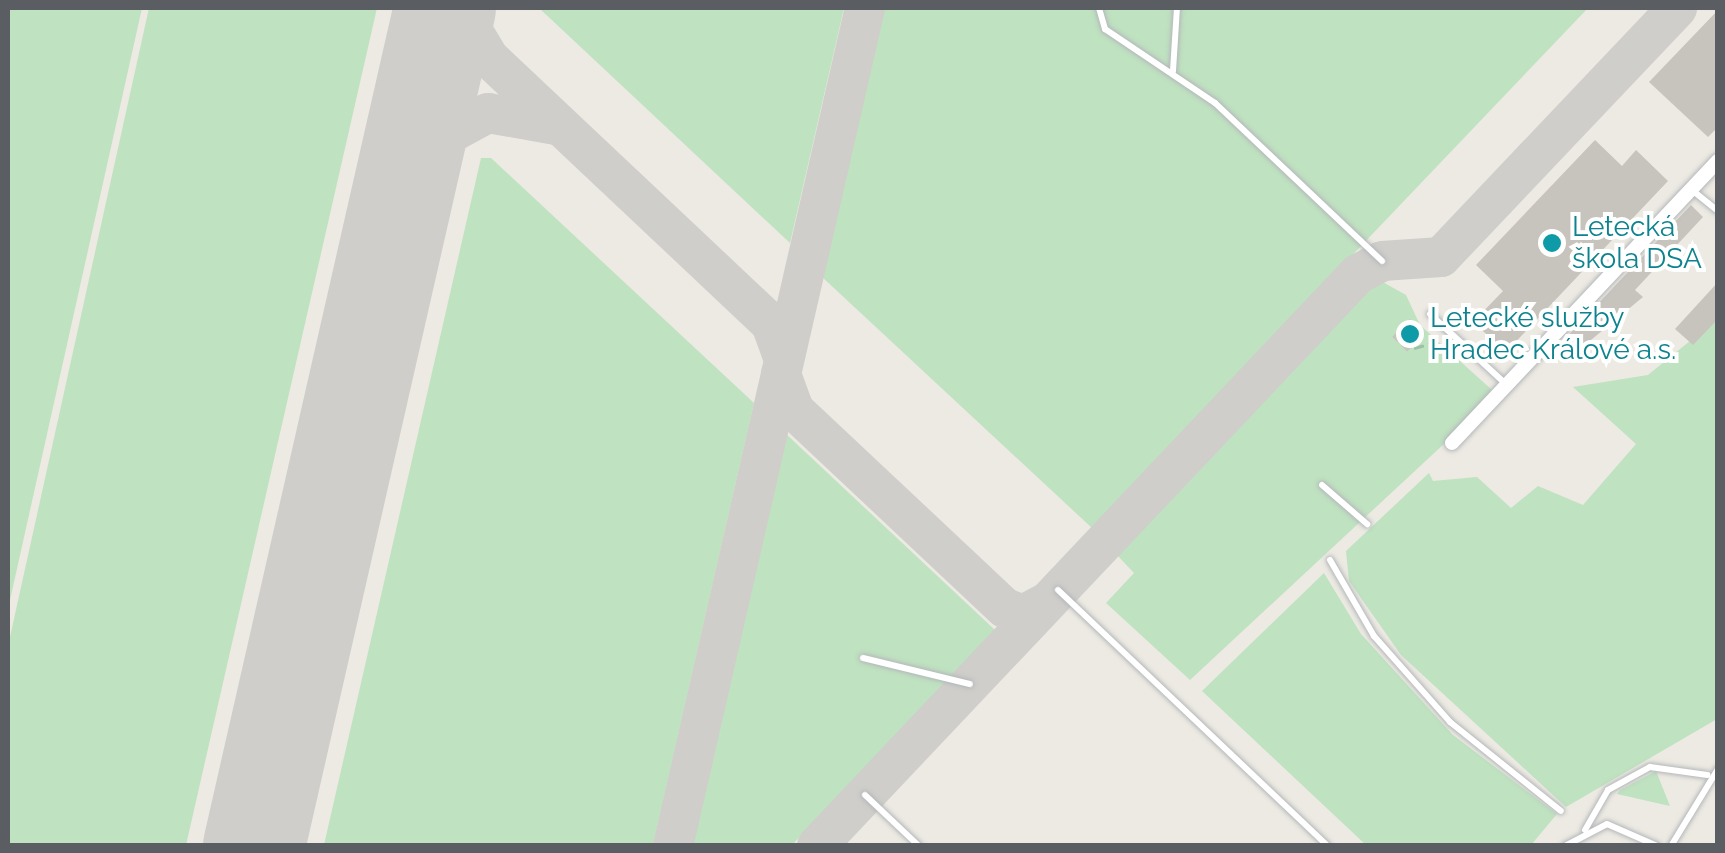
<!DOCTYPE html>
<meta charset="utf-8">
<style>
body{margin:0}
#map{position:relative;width:1725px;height:853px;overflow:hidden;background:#eceae2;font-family:Raleway,sans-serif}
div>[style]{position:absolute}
.green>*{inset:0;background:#bfe2c0}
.taxiway>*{height:40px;margin:-20px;padding:0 20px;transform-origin:20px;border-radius:20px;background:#cfceca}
.runway>*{height:102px;margin:-51px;padding:0 51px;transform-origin:51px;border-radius:51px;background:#cfceca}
.building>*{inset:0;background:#c7c4be;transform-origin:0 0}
.path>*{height:2.5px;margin-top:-1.25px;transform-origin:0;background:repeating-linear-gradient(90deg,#99c2a6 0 10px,transparent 0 15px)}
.roads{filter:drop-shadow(0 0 2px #b4b7bb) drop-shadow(0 0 2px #b4b7bb)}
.service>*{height:6px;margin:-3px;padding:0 3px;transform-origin:3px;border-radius:3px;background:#fff}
.minor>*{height:14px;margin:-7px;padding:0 7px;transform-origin:7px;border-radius:7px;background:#fff}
.dots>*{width:28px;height:28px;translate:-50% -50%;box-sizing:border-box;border:5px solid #fff;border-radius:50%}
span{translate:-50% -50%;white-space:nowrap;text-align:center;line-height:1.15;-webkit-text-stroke:8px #fff;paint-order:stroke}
.culture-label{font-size:28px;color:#0d838f}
.left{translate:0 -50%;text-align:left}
.frame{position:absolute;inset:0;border:10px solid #5a5d61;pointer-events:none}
</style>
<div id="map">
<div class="green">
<i style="clip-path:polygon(8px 8px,142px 8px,8px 609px)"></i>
<i style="clip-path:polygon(149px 8px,377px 8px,186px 845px,8px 845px,8px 646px)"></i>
<i style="clip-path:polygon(539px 8px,844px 8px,790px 243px)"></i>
<i style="clip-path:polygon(883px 8px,1588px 8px,1092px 528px,821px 276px)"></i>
<i style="clip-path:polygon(481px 158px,491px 158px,754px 403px,653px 845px,324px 845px)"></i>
<i style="clip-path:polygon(1379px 280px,1406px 295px,1420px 325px,1492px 390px,1488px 403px,1190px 680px,1106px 603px,1134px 573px,1117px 555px)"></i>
<i style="clip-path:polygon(1717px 319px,1717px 719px,1566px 807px,1401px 655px,1349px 581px,1346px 551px,1429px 473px,1433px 481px,1477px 477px,1511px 508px,1538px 486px,1583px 505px,1636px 444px,1573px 387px,1648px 375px)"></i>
<i style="clip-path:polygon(785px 433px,995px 630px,792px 845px,691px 846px)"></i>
<i style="clip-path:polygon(1324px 573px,1361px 634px,1453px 735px,1557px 814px,1531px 845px,1366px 845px,1202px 691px)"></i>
<i style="clip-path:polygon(1656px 771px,1670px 806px,1617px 794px,1620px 790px)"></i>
</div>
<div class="taxiway">
<i style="left:459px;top:8px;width:58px;rotate:59deg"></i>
<i style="left:489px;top:58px;width:388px;rotate:43.3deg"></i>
<i style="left:771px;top:324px;width:37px;rotate:70deg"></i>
<i style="left:376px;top:323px;width:145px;rotate:-76.8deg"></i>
<i style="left:409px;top:182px;width:42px;rotate:-61.6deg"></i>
<i style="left:429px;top:145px;width:67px;rotate:-28.5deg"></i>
<i style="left:488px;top:113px;width:69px;rotate:10deg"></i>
<i style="left:781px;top:374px;width:38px;rotate:70deg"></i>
<i style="left:794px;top:410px;width:289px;rotate:43.2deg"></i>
<i style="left:1005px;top:608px;width:19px;rotate:21deg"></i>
<i style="left:1023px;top:615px;width:24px;rotate:-28deg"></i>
<i style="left:673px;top:846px;width:860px;rotate:-77.1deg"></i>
<i style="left:817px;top:846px;width:787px;rotate:-46.6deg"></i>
<i style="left:1358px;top:274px;width:27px;rotate:-28deg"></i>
<i style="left:1382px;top:261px;width:59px;rotate:-3.9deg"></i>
<i style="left:1441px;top:257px;width:343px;rotate:-46.5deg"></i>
</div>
<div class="runway">
<i style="left:254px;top:846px;width:859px;rotate:-77.16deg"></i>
</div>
<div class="building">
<i style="clip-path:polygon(1718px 10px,1718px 127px,1708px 137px,1649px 82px)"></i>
<i style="clip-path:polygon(1595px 140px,1622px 166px,1636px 150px,1668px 181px,1506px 352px,1473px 322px,1503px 291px,1476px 265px)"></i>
<i style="clip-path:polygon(1691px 205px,1703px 217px,1635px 290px,1643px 297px,1574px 354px,1562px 342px)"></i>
<i style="clip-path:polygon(1718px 282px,1718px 319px,1693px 345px,1675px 329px)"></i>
<i style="left:1410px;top:319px;width:21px;height:25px;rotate:45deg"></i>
</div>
<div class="path">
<i style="left:1414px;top:348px;width:31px;rotate:-15deg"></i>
</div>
<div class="roads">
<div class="service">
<i style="left:1099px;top:8px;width:22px;rotate:74deg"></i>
<i style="left:1105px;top:29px;width:133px;rotate:33.9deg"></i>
<i style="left:1215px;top:103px;width:230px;rotate:43.4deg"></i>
<i style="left:1173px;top:71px;width:63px;rotate:-86.4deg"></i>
<i style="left:1692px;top:190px;width:33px;rotate:39deg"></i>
<i style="left:1430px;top:314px;width:105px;rotate:42.7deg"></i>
<i style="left:1322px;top:485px;width:60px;rotate:40.9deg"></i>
<i style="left:1330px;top:560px;width:88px;rotate:59.9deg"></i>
<i style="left:1374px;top:636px;width:115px;rotate:48.5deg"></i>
<i style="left:1450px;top:722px;width:142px;rotate:38.7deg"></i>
<i style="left:1058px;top:590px;width:372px;rotate:43.5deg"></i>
<i style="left:863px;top:658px;width:110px;rotate:13.7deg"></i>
<i style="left:865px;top:795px;width:74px;rotate:43.4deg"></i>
<i style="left:1585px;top:830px;width:46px;rotate:-60.1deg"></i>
<i style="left:1608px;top:790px;width:48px;rotate:-28.7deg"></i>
<i style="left:1650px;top:767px;width:58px;rotate:8deg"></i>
<i style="left:1565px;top:846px;width:47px;rotate:-27.6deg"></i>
<i style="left:1607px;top:824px;width:55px;rotate:23.7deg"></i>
<i style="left:1671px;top:846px;width:90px;rotate:-58.6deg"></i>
</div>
<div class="minor">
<i style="left:1452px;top:443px;width:388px;rotate:-46.7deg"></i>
</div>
</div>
<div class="dots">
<i style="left:1552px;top:243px;background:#0f9aa8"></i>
<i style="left:1410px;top:334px;background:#0f9aa8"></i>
</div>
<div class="culture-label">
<span class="left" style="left:1572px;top:243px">Letecká<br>škola DSA</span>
<span class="left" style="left:1430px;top:334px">Letecké služby<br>Hradec Králové a.s.</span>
</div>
<div class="frame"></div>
</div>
